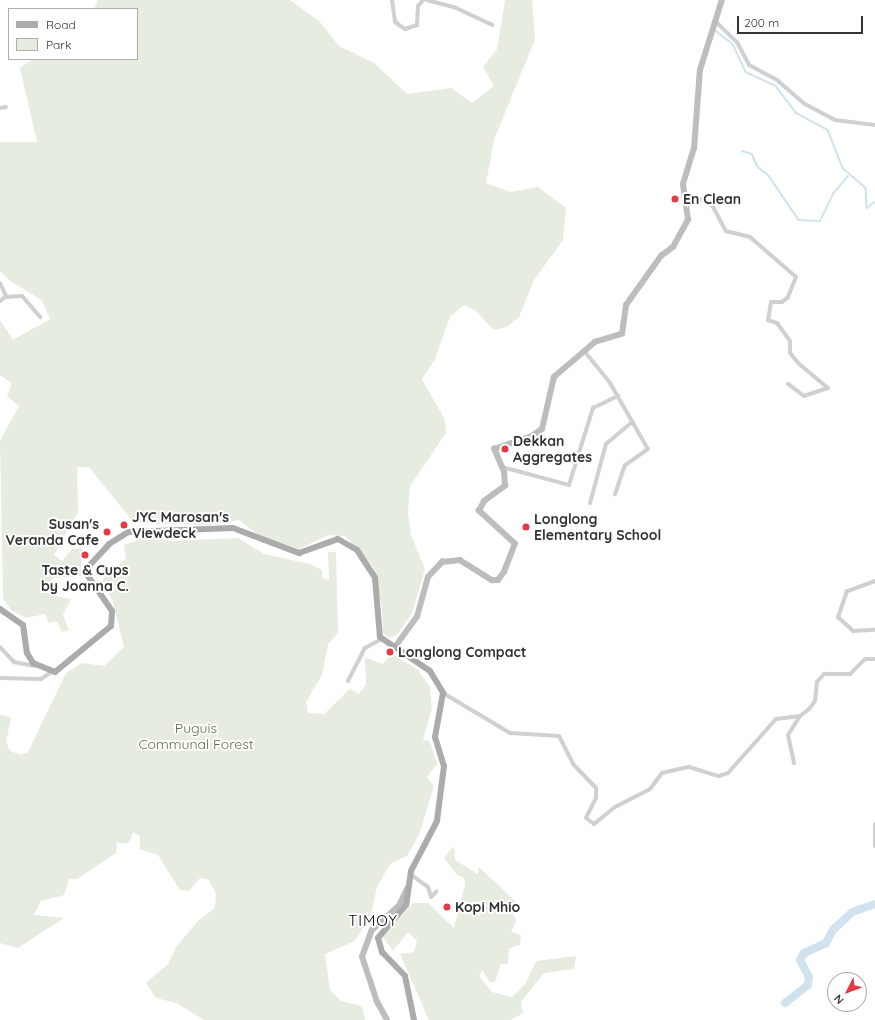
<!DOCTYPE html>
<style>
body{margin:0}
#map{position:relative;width:875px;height:1020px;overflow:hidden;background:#fff;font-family:Quicksand,sans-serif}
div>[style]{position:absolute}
.green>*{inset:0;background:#e6ecdf}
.stream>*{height:1.5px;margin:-0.75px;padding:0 0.75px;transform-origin:0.75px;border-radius:0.75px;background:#cfe2ee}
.river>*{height:8px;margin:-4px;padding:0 4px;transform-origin:4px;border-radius:4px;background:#cfe2ee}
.street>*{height:4px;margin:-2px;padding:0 2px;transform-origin:2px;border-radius:2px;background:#d0d0d0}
.secondary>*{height:5.5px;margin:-2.75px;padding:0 2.75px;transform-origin:2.75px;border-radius:2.75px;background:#bdbdbd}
.primary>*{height:6px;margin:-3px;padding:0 3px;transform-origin:3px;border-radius:3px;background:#ababab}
.dots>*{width:11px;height:11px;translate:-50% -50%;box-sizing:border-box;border:2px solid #fff;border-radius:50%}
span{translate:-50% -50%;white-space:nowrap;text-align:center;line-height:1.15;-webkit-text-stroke:4px #fff;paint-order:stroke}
.poi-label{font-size:14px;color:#333;font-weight:700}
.left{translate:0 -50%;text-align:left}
.right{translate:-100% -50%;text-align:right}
.park-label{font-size:14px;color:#56703f}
.neighbourhood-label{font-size:15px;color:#000;letter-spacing:1px}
.legend{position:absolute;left:8px;top:8px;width:130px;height:52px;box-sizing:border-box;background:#fff;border:1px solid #adadad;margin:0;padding:5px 7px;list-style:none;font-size:12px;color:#333}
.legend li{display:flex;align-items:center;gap:8px;height:20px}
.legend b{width:20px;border:1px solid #adadad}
.north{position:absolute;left:827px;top:972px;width:40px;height:40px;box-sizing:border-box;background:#fff;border:1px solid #adadad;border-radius:50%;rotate:228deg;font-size:11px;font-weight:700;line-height:16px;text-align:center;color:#333}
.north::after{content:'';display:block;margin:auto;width:14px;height:18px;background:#e63946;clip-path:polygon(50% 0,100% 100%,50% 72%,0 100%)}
.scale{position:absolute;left:737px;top:16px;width:126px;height:18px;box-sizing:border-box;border:2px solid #333;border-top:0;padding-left:5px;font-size:12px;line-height:14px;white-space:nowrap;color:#333;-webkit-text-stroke:3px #fff;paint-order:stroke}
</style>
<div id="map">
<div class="green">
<i style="clip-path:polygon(98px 0,290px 0,320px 22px,339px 46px,374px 63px,407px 94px,451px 88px,472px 103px,494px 86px,483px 67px,497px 49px,505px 0,532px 0,535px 39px,494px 140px,486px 183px,511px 192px,538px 187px,566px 208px,563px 240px,534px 280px,519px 317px,507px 327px,494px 330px,475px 310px,464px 305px,450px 317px,434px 361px,422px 379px,445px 420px,446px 433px,410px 486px,408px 512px,411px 535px,425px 569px,412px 613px,397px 635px,390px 638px,383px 633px,382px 607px,373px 567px,345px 536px,328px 535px,299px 549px,259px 535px,239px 520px,210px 525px,134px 523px,89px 467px,77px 467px,78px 512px,54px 555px,62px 561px,72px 549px,82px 548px,81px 576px,53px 578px,46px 587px,51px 595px,71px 599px,63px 615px,69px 630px,62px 632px,57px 621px,49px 623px,45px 614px,26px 618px,11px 610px,3px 598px,0 441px,19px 406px,7px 396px,12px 383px,0 375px,0 320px,13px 340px,50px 319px,42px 300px,10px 281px,0 271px,0 142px,37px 142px,20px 68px,33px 59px,137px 59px,137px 9px,94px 9px)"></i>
<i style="clip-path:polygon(146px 537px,171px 541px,238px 538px,264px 554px,310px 564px,322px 570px,322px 578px,329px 580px,328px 552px,336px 552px,338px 633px,328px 644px,322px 675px,306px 702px,308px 713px,324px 714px,350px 689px,359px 694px,366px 685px,365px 657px,383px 664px,392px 654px,417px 669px,430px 687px,432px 708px,423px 740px,430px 741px,437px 764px,427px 777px,434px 786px,419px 835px,407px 856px,390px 864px,377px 887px,371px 915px,355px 941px,325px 954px,330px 990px,341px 1001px,362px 1006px,365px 1020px,204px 1020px,176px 1003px,156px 998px,146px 983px,168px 964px,176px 947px,198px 921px,215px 908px,216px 893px,208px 879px,200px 878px,189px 891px,180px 890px,158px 855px,140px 849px,140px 836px,133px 832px,129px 843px,117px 843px,116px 853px,77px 879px,69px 879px,64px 895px,41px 901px,34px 915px,64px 918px,18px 948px,0 943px,0 715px,11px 717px,6px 742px,10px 751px,21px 755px,28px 752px,66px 673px,82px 663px,104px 666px,124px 647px,113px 602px,103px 582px,104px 573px,113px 571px,126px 558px,124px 545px)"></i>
<i style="clip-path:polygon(454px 846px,455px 860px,478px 874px,479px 867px,515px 901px,512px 911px,516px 921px,511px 932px,521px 935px,520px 945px,509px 948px,508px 964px,501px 964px,495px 982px,490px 982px,482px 970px,479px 976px,492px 992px,512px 997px,526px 983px,536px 961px,576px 956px,574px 969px,544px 973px,521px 1002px,523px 1013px,511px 1020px,429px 1020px,400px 954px,414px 952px,417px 941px,408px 932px,393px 951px,383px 937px,413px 903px,428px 903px,454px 928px,465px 885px,464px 878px,457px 875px,444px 858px)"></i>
</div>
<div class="stream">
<i style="left:715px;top:30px;width:23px;rotate:38deg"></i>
<i style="left:733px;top:44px;width:31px;rotate:65deg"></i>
<i style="left:746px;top:72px;width:33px;rotate:25deg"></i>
<i style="left:776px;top:86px;width:34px;rotate:53deg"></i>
<i style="left:796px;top:113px;width:36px;rotate:28deg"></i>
<i style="left:828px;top:130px;width:41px;rotate:68.5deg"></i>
<i style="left:843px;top:168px;width:30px;rotate:41deg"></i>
<i style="left:866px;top:188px;width:20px;rotate:87deg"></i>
<i style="left:867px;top:208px;width:10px;rotate:-37deg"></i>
<i style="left:742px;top:151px;width:10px;rotate:17deg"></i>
<i style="left:752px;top:154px;width:14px;rotate:65deg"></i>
<i style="left:758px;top:167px;width:14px;rotate:39deg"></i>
<i style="left:769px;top:176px;width:53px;rotate:55.7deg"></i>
<i style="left:799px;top:220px;width:21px;rotate:3deg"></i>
<i style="left:820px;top:221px;width:30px;rotate:-64deg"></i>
<i style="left:833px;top:194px;width:23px;rotate:-50deg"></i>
</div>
<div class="river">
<i style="left:785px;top:1003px;width:29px;rotate:-38deg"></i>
<i style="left:808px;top:985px;width:8px;rotate:-83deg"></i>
<i style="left:809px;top:977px;width:19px;rotate:-118deg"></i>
<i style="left:800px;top:960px;width:8px;rotate:-60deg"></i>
<i style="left:804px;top:953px;width:24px;rotate:-24deg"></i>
<i style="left:826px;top:943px;width:15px;rotate:-62deg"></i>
<i style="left:833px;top:930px;width:26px;rotate:-43deg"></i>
<i style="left:852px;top:912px;width:24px;rotate:-19deg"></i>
</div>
<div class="street">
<i style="left:392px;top:0;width:22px;rotate:82deg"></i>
<i style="left:395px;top:22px;width:12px;rotate:35deg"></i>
<i style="left:405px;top:29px;width:13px;rotate:-18deg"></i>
<i style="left:417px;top:25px;width:19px;rotate:-87deg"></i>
<i style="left:418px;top:6px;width:8px;rotate:-50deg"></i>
<i style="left:427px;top:0;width:30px;rotate:15deg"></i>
<i style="left:456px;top:8px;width:40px;rotate:25deg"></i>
<i style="left:715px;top:21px;width:30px;rotate:44deg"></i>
<i style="left:737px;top:42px;width:26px;rotate:62deg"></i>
<i style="left:749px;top:65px;width:32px;rotate:28deg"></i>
<i style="left:777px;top:80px;width:37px;rotate:41deg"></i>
<i style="left:805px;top:104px;width:34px;rotate:28deg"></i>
<i style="left:835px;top:120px;width:40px;rotate:7.1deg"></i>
<i style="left:0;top:108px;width:6px;rotate:-9deg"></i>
<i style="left:688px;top:201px;width:12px;rotate:-9deg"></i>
<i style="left:700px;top:199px;width:13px;rotate:27deg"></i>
<i style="left:712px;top:205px;width:30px;rotate:62deg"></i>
<i style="left:726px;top:231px;width:25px;rotate:14deg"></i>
<i style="left:750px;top:237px;width:61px;rotate:41deg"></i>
<i style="left:796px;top:277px;width:22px;rotate:112deg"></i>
<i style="left:788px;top:297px;width:8px;rotate:140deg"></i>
<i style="left:782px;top:302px;width:11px;rotate:180deg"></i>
<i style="left:771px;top:302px;width:18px;rotate:99deg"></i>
<i style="left:768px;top:320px;width:9px;rotate:18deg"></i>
<i style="left:777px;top:323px;width:22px;rotate:54deg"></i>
<i style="left:790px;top:341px;width:12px;rotate:90deg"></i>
<i style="left:790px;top:353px;width:13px;rotate:51deg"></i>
<i style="left:798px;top:363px;width:39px;rotate:40deg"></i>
<i style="left:828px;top:388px;width:25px;rotate:162deg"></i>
<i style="left:804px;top:396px;width:20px;rotate:-143deg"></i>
<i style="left:0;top:283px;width:14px;rotate:65deg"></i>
<i style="left:6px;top:296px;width:8px;rotate:140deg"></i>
<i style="left:6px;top:297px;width:16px;rotate:-4deg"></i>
<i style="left:22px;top:296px;width:28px;rotate:49deg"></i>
<i style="left:585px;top:352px;width:40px;rotate:51deg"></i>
<i style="left:610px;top:383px;width:76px;rotate:60.1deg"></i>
<i style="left:648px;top:449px;width:28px;rotate:145deg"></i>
<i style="left:625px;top:465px;width:31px;rotate:109deg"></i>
<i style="left:502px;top:467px;width:69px;rotate:15deg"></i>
<i style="left:569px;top:485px;width:81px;rotate:-72.7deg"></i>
<i style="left:593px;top:408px;width:28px;rotate:-26deg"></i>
<i style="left:590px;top:503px;width:61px;rotate:-74.8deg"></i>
<i style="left:606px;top:444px;width:35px;rotate:-40deg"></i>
<i style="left:875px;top:581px;width:30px;rotate:160deg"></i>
<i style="left:847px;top:591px;width:28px;rotate:109deg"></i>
<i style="left:838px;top:617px;width:21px;rotate:43deg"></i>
<i style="left:853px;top:631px;width:22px;rotate:-3deg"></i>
<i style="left:0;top:647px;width:21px;rotate:47deg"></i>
<i style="left:14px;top:662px;width:21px;rotate:11deg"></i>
<i style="left:0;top:678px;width:41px;rotate:1.4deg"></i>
<i style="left:41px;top:679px;width:11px;rotate:-34deg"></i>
<i style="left:348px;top:681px;width:37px;rotate:-63deg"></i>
<i style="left:365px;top:648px;width:19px;rotate:-28deg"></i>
<i style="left:443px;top:693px;width:78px;rotate:30.8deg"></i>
<i style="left:510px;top:733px;width:49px;rotate:3.5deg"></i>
<i style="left:559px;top:736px;width:31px;rotate:63deg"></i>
<i style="left:573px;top:764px;width:33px;rotate:46deg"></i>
<i style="left:596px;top:788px;width:10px;rotate:90deg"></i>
<i style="left:596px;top:798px;width:22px;rotate:117deg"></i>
<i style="left:586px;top:818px;width:10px;rotate:37deg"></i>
<i style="left:594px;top:824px;width:27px;rotate:-39deg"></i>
<i style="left:615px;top:807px;width:39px;rotate:-27deg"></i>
<i style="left:650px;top:789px;width:20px;rotate:-53deg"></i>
<i style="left:662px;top:773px;width:28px;rotate:-13deg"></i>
<i style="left:689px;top:767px;width:31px;rotate:17deg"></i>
<i style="left:719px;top:776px;width:9px;rotate:-18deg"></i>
<i style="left:728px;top:773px;width:72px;rotate:-48.4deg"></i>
<i style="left:776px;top:719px;width:24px;rotate:-7deg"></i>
<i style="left:800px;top:716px;width:11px;rotate:-38deg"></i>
<i style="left:809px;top:709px;width:10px;rotate:-53deg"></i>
<i style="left:815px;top:701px;width:19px;rotate:-84deg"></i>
<i style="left:817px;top:682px;width:11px;rotate:-49deg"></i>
<i style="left:824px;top:674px;width:26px"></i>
<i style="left:850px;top:674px;width:21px;rotate:-45deg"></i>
<i style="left:865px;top:659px;width:10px"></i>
<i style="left:794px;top:763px;width:29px;rotate:-102deg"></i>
<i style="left:788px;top:735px;width:22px;rotate:-58deg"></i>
<i style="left:875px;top:824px;width:22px;rotate:90deg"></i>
<i style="left:410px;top:874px;width:22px;rotate:36deg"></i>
<i style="left:428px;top:887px;width:10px;rotate:73deg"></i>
<i style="left:431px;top:897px;width:8px;rotate:-45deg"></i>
</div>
<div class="secondary">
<i style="left:395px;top:647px;width:37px;rotate:-54deg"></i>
<i style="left:417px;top:617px;width:41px;rotate:-74.6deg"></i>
<i style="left:428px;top:577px;width:21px;rotate:-47deg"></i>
<i style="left:442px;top:562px;width:18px;rotate:-6deg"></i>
<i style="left:460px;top:560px;width:38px;rotate:32deg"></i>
<i style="left:492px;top:580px;width:6px"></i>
<i style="left:498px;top:580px;width:10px;rotate:-53deg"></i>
<i style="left:504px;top:572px;width:30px;rotate:-69deg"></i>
<i style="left:515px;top:544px;width:49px;rotate:-137.5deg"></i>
<i style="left:479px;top:511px;width:11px;rotate:-63deg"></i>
<i style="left:484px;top:501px;width:26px;rotate:-36deg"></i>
<i style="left:505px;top:486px;width:14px;rotate:-94deg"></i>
<i style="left:504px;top:472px;width:25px;rotate:-113deg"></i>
<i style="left:494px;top:449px;width:40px;rotate:-18.9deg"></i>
<i style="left:532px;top:436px;width:12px;rotate:-35deg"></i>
<i style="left:542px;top:429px;width:53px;rotate:-77deg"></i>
<i style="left:554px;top:377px;width:54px;rotate:-40.5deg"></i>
<i style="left:595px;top:342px;width:28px;rotate:-17deg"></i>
<i style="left:622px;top:334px;width:29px;rotate:-82deg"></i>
<i style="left:626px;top:305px;width:60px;rotate:-54.5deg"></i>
<i style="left:661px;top:256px;width:15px;rotate:-37deg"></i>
<i style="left:673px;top:247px;width:31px;rotate:-61deg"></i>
<i style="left:688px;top:220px;width:36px;rotate:-98deg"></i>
<i style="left:683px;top:184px;width:37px;rotate:-73deg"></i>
<i style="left:694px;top:149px;width:79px;rotate:-85.7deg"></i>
<i style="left:700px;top:70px;width:73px;rotate:-72.6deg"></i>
<i style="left:387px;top:1020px;width:21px;rotate:-119deg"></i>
<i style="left:377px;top:1002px;width:47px;rotate:-108.4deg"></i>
<i style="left:362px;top:957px;width:29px;rotate:-70deg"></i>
<i style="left:372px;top:930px;width:36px;rotate:-42deg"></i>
<i style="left:399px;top:906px;width:19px;rotate:-65deg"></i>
</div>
<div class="primary">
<i style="left:0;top:609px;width:28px;rotate:35deg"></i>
<i style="left:23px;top:625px;width:28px;rotate:82deg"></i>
<i style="left:27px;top:653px;width:12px;rotate:59deg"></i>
<i style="left:33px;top:663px;width:24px;rotate:22deg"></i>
<i style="left:55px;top:672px;width:72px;rotate:-39.4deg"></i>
<i style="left:111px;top:626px;width:15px;rotate:-86deg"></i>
<i style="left:112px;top:611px;width:42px;rotate:-124.4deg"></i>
<i style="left:88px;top:576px;width:8px;rotate:-97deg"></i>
<i style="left:87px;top:568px;width:33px;rotate:-47deg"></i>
<i style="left:109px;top:544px;width:22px;rotate:-32deg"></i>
<i style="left:128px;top:532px;width:105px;rotate:-2.2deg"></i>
<i style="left:233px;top:528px;width:71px;rotate:20.7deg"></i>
<i style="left:299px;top:553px;width:41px;rotate:-19.7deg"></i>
<i style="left:338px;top:539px;width:22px;rotate:30deg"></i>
<i style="left:357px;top:550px;width:33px;rotate:57deg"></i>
<i style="left:375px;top:578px;width:59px;rotate:85.2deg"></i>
<i style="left:380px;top:637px;width:60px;rotate:34.2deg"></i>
<i style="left:430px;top:671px;width:26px;rotate:59deg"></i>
<i style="left:443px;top:693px;width:45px;rotate:100.3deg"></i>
<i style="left:435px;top:737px;width:30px;rotate:73deg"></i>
<i style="left:444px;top:766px;width:55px;rotate:97.3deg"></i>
<i style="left:437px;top:821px;width:56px;rotate:117.5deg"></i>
<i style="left:411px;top:871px;width:34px;rotate:98deg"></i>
<i style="left:406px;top:905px;width:43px;rotate:130.3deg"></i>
<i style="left:378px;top:938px;width:15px;rotate:74deg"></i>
<i style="left:382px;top:952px;width:33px;rotate:46deg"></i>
<i style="left:405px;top:976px;width:45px;rotate:78.4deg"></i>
</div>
<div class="dots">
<i style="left:675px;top:199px;background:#e63946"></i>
<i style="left:505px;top:449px;background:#e63946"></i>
<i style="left:124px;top:525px;background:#e63946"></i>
<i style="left:526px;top:527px;background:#e63946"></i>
<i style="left:107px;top:532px;background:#e63946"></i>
<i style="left:85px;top:555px;background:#e63946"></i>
<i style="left:390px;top:652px;background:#e63946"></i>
<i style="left:447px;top:907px;background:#e63946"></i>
</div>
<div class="poi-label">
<span class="left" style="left:683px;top:199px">En Clean</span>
<span class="left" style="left:513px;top:449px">Dekkan<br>Aggregates</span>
<span class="left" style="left:132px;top:525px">JYC Marosan's<br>Viewdeck</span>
<span class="left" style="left:534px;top:527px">Longlong<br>Elementary School</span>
<span class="right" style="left:99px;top:532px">Susan's<br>Veranda Cafe</span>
<span style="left:85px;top:578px">Taste &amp; Cups<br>by Joanna C.</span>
<span class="left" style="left:398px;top:652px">Longlong Compact</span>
<span class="left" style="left:455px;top:907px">Kopi Mhio</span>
</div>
<div class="park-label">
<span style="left:196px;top:736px">Puguis<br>Communal Forest</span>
</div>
<div class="neighbourhood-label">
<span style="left:373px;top:921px">TIMOY</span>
</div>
<ul class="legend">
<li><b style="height:5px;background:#ababab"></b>Road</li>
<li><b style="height:11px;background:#e6ecdf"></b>Park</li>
</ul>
<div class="north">N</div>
<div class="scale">200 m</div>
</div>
